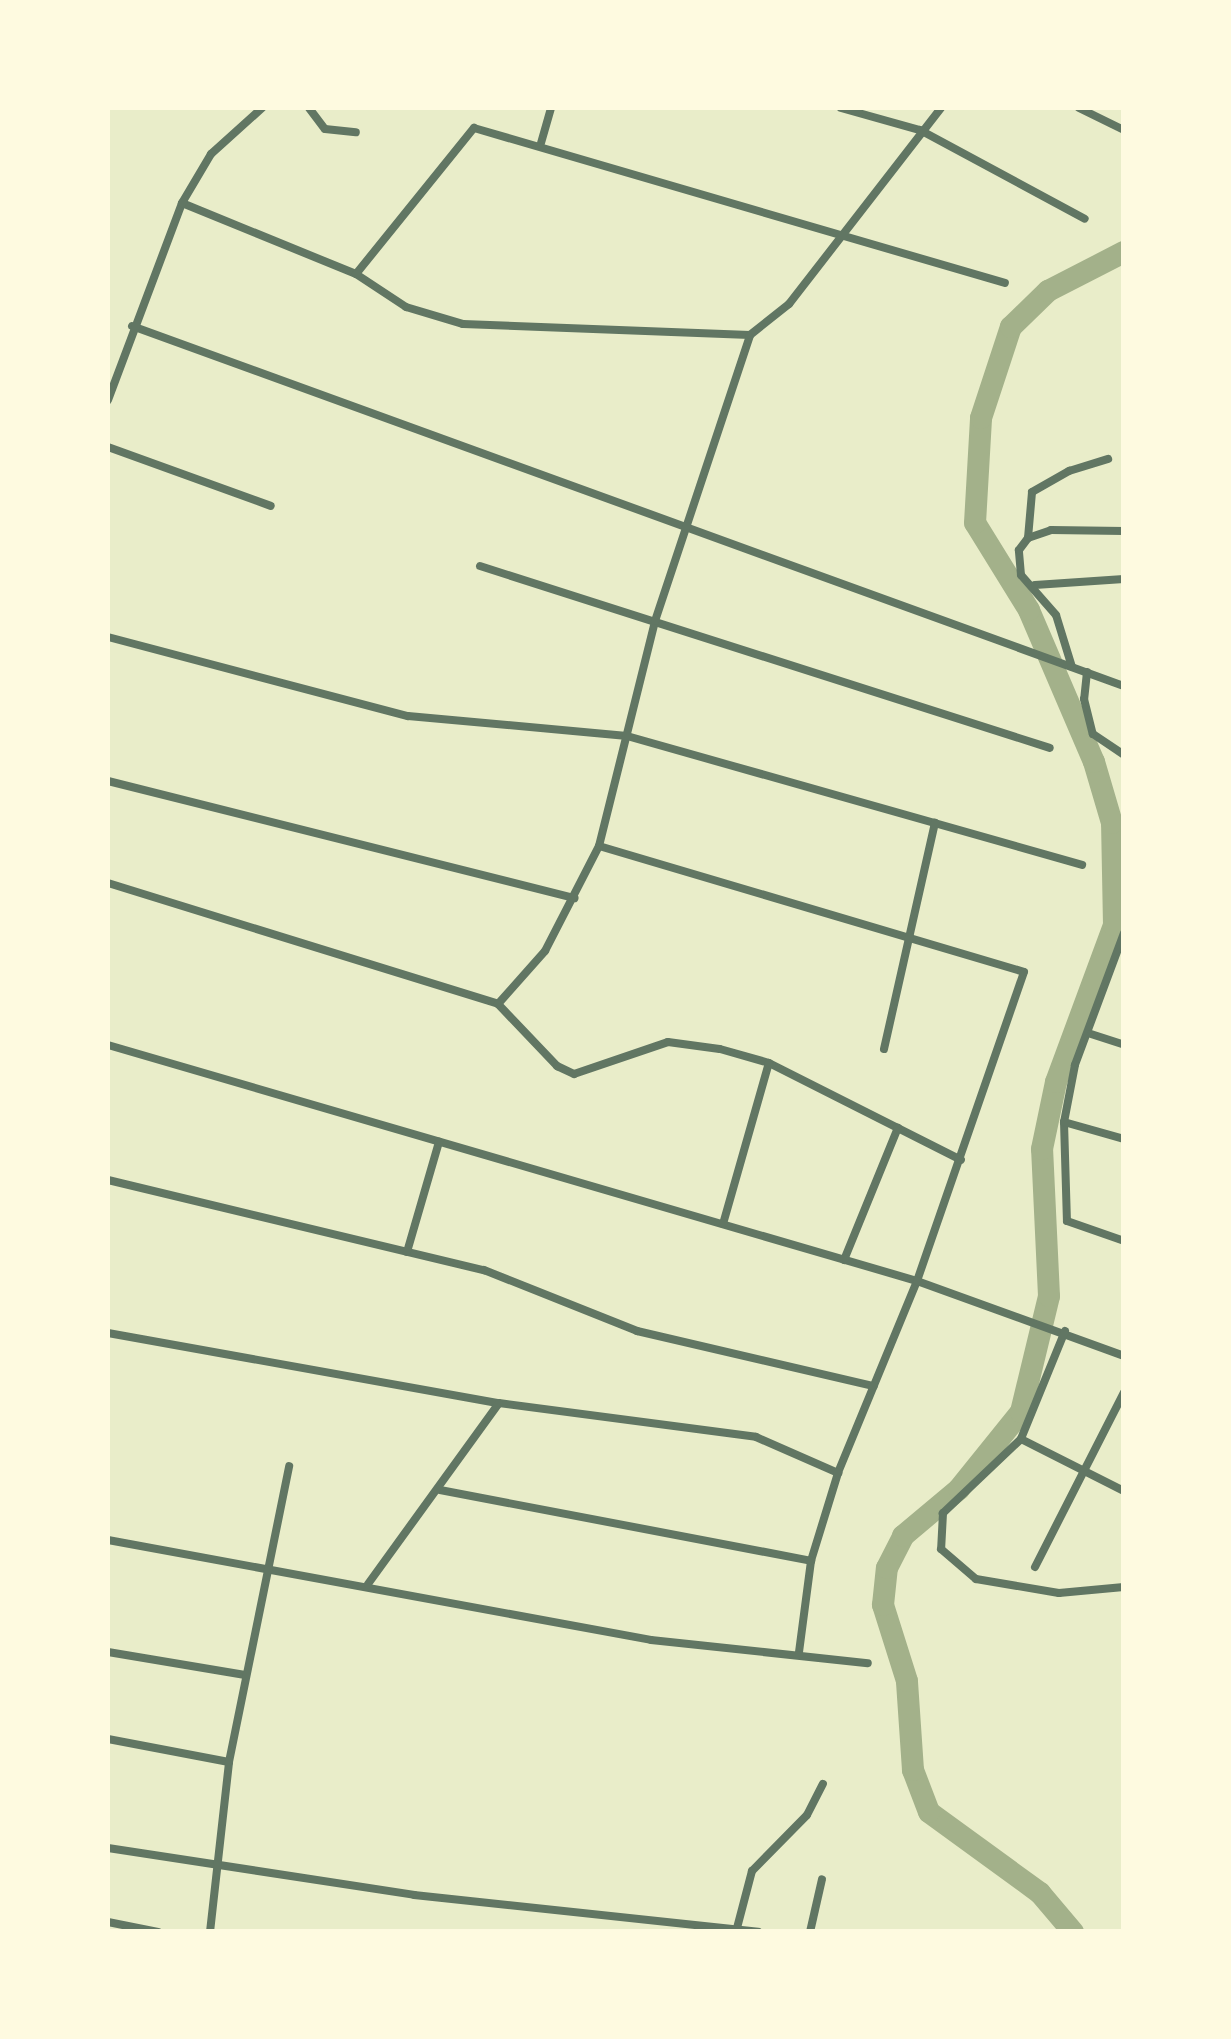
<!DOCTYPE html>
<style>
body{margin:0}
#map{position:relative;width:1231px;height:2039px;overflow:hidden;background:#e9edc9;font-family:Barlow,sans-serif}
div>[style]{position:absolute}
.river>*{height:22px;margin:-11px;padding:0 11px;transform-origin:11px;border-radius:11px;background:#a3b18a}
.minor>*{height:8px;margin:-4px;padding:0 4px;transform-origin:4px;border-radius:4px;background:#617663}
span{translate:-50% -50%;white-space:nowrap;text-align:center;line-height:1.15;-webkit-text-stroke:9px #fefae0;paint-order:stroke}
.frame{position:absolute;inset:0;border:110px solid #fefae0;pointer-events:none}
</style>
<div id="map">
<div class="river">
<i style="left:1073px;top:1932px;width:51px;rotate:-130.2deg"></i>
<i style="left:1040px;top:1893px;width:137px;rotate:-143.9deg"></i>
<i style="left:929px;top:1812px;width:45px;rotate:-110.9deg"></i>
<i style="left:913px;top:1770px;width:89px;rotate:-93.9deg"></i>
<i style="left:907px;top:1681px;width:80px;rotate:-107.5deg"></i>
<i style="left:883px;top:1605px;width:37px;rotate:-84deg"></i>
<i style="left:887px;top:1568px;width:36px;rotate:-63deg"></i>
<i style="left:903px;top:1536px;width:73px;rotate:-40deg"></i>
<i style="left:959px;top:1489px;width:99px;rotate:-51.2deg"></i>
<i style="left:1021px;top:1412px;width:119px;rotate:-76.4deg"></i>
<i style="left:1049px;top:1296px;width:147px;rotate:-92.7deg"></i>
<i style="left:1042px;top:1149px;width:68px;rotate:-78.2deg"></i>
<i style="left:1056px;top:1082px;width:167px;rotate:-69.7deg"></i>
<i style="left:1114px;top:925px;width:102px;rotate:-91.1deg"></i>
<i style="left:1112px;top:823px;width:64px;rotate:-106.4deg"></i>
<i style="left:1094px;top:762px;width:165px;rotate:-113.2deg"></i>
<i style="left:1029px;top:610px;width:102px;rotate:-121.8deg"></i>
<i style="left:975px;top:523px;width:105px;rotate:-86.7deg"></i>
<i style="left:981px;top:418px;width:96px;rotate:-71.8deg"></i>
<i style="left:1011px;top:327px;width:52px;rotate:-44.2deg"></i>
<i style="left:1048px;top:291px;width:85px;rotate:-27.2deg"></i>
</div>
<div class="minor">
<i style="left:309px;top:108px;width:26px;rotate:53deg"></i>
<i style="left:325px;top:129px;width:31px;rotate:6deg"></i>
<i style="left:841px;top:108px;width:82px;rotate:15.6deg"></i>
<i style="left:920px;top:130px;width:187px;rotate:28.3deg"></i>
<i style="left:1079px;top:108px;width:50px;rotate:26.1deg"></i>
<i style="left:541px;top:143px;width:36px;rotate:-74deg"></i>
<i style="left:182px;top:203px;width:188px;rotate:22.2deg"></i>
<i style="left:356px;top:274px;width:60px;rotate:33.4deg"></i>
<i style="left:406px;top:307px;width:59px;rotate:16.6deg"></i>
<i style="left:463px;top:324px;width:287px;rotate:2.2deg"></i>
<i style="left:356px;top:274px;width:188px;rotate:-51.1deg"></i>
<i style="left:474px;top:128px;width:553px;rotate:16.27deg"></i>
<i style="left:132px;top:326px;width:1055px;rotate:19.95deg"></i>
<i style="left:108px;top:400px;width:210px;rotate:-69.4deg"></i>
<i style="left:182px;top:203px;width:57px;rotate:-59.4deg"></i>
<i style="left:211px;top:154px;width:69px;rotate:-42deg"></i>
<i style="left:108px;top:447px;width:173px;rotate:19.9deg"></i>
<i style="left:1028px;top:538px;width:46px;rotate:-85deg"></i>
<i style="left:1032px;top:492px;width:43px;rotate:-29.6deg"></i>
<i style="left:1069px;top:471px;width:41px;rotate:-17.1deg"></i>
<i style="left:480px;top:566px;width:598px;rotate:17.71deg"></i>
<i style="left:1035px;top:585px;width:89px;rotate:-3.9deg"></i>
<i style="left:108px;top:637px;width:310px;rotate:14.8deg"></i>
<i style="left:408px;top:716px;width:220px;rotate:5.2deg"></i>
<i style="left:627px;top:736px;width:473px;rotate:15.8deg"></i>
<i style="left:1072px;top:667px;width:54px;rotate:-107.1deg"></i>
<i style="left:1056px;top:615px;width:53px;rotate:-131.2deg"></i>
<i style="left:1021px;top:575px;width:25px;rotate:-95deg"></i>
<i style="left:1019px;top:550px;width:15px;rotate:-53deg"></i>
<i style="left:1028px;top:538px;width:24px;rotate:-19deg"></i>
<i style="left:1051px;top:530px;width:73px;rotate:0.8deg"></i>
<i style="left:1087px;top:672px;width:27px;rotate:96deg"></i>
<i style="left:1084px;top:699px;width:36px;rotate:76deg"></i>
<i style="left:1093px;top:734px;width:37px;rotate:34deg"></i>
<i style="left:108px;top:781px;width:481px;rotate:14.1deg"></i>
<i style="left:599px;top:846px;width:443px;rotate:16.5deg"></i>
<i style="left:1024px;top:972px;width:327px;rotate:109.1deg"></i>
<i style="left:917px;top:1281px;width:208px;rotate:112.4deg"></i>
<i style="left:838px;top:1473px;width:92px;rotate:107.1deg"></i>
<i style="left:811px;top:1561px;width:92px;rotate:97.5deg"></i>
<i style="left:108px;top:883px;width:408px;rotate:17.2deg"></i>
<i style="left:498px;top:1004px;width:86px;rotate:46.4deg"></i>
<i style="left:557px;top:1066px;width:19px;rotate:25deg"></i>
<i style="left:574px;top:1074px;width:99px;rotate:-18.8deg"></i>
<i style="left:668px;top:1042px;width:52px;rotate:7.7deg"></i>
<i style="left:720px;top:1049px;width:51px;rotate:15.9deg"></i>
<i style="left:769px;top:1063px;width:215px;rotate:26.8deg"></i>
<i style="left:1124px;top:933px;width:141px;rotate:110.4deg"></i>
<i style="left:1075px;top:1065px;width:58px;rotate:100.9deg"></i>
<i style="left:1064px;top:1122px;width:99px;rotate:88.3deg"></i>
<i style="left:1067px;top:1221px;width:60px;rotate:19.3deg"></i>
<i style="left:498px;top:1004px;width:71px;rotate:-48.4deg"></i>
<i style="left:545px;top:951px;width:118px;rotate:-62.8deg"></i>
<i style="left:599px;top:846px;width:232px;rotate:-76deg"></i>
<i style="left:655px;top:621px;width:301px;rotate:-71.6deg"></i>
<i style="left:750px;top:335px;width:50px;rotate:-38.5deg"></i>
<i style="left:789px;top:304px;width:248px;rotate:-52.2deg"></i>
<i style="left:1091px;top:1034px;width:35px;rotate:18deg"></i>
<i style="left:108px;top:1045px;width:843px;rotate:16.26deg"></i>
<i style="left:917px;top:1281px;width:220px;rotate:19.9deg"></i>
<i style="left:884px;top:1049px;width:232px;rotate:-77.3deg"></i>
<i style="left:1064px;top:1122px;width:62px;rotate:15.8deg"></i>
<i style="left:108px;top:1180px;width:387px;rotate:13.5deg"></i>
<i style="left:484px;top:1270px;width:165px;rotate:21.7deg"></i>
<i style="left:637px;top:1331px;width:243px;rotate:13.1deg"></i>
<i style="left:723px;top:1224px;width:167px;rotate:-74.1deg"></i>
<i style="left:407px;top:1252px;width:115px;rotate:-73.8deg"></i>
<i style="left:844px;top:1260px;width:143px;rotate:-67.8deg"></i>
<i style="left:1065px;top:1331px;width:117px;rotate:112.2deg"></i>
<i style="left:1021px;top:1439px;width:108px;rotate:136.5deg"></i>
<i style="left:943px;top:1513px;width:36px;rotate:93deg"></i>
<i style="left:941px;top:1549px;width:46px;rotate:40.6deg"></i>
<i style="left:976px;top:1579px;width:84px;rotate:9.6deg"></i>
<i style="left:1059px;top:1593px;width:65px;rotate:-5.3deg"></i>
<i style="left:108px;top:1333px;width:397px;rotate:10.2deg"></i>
<i style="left:499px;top:1403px;width:259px;rotate:7.5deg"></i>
<i style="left:756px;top:1437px;width:90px;rotate:23.7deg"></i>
<i style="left:1021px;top:1439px;width:115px;rotate:26.8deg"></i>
<i style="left:440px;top:1490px;width:378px;rotate:10.8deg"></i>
<i style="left:108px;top:1540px;width:552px;rotate:10.43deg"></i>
<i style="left:651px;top:1640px;width:218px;rotate:6.1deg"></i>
<i style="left:1035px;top:1567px;width:196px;rotate:-63deg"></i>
<i style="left:368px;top:1584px;width:223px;rotate:-54.1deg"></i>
<i style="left:108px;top:1652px;width:139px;rotate:9.5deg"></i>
<i style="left:108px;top:1739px;width:123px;rotate:10.8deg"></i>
<i style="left:108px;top:1848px;width:310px;rotate:8.7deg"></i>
<i style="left:414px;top:1895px;width:346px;rotate:6.1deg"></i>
<i style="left:108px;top:1922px;width:51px;rotate:11.3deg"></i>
<i style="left:737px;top:1928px;width:59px;rotate:-75.3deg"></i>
<i style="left:752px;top:1871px;width:78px;rotate:-45.5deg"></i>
<i style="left:807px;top:1815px;width:35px;rotate:-63deg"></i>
<i style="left:210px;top:1932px;width:171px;rotate:-83.6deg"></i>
<i style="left:229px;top:1762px;width:302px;rotate:-78.5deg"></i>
<i style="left:810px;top:1932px;width:54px;rotate:-77.2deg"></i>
</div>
<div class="frame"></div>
</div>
